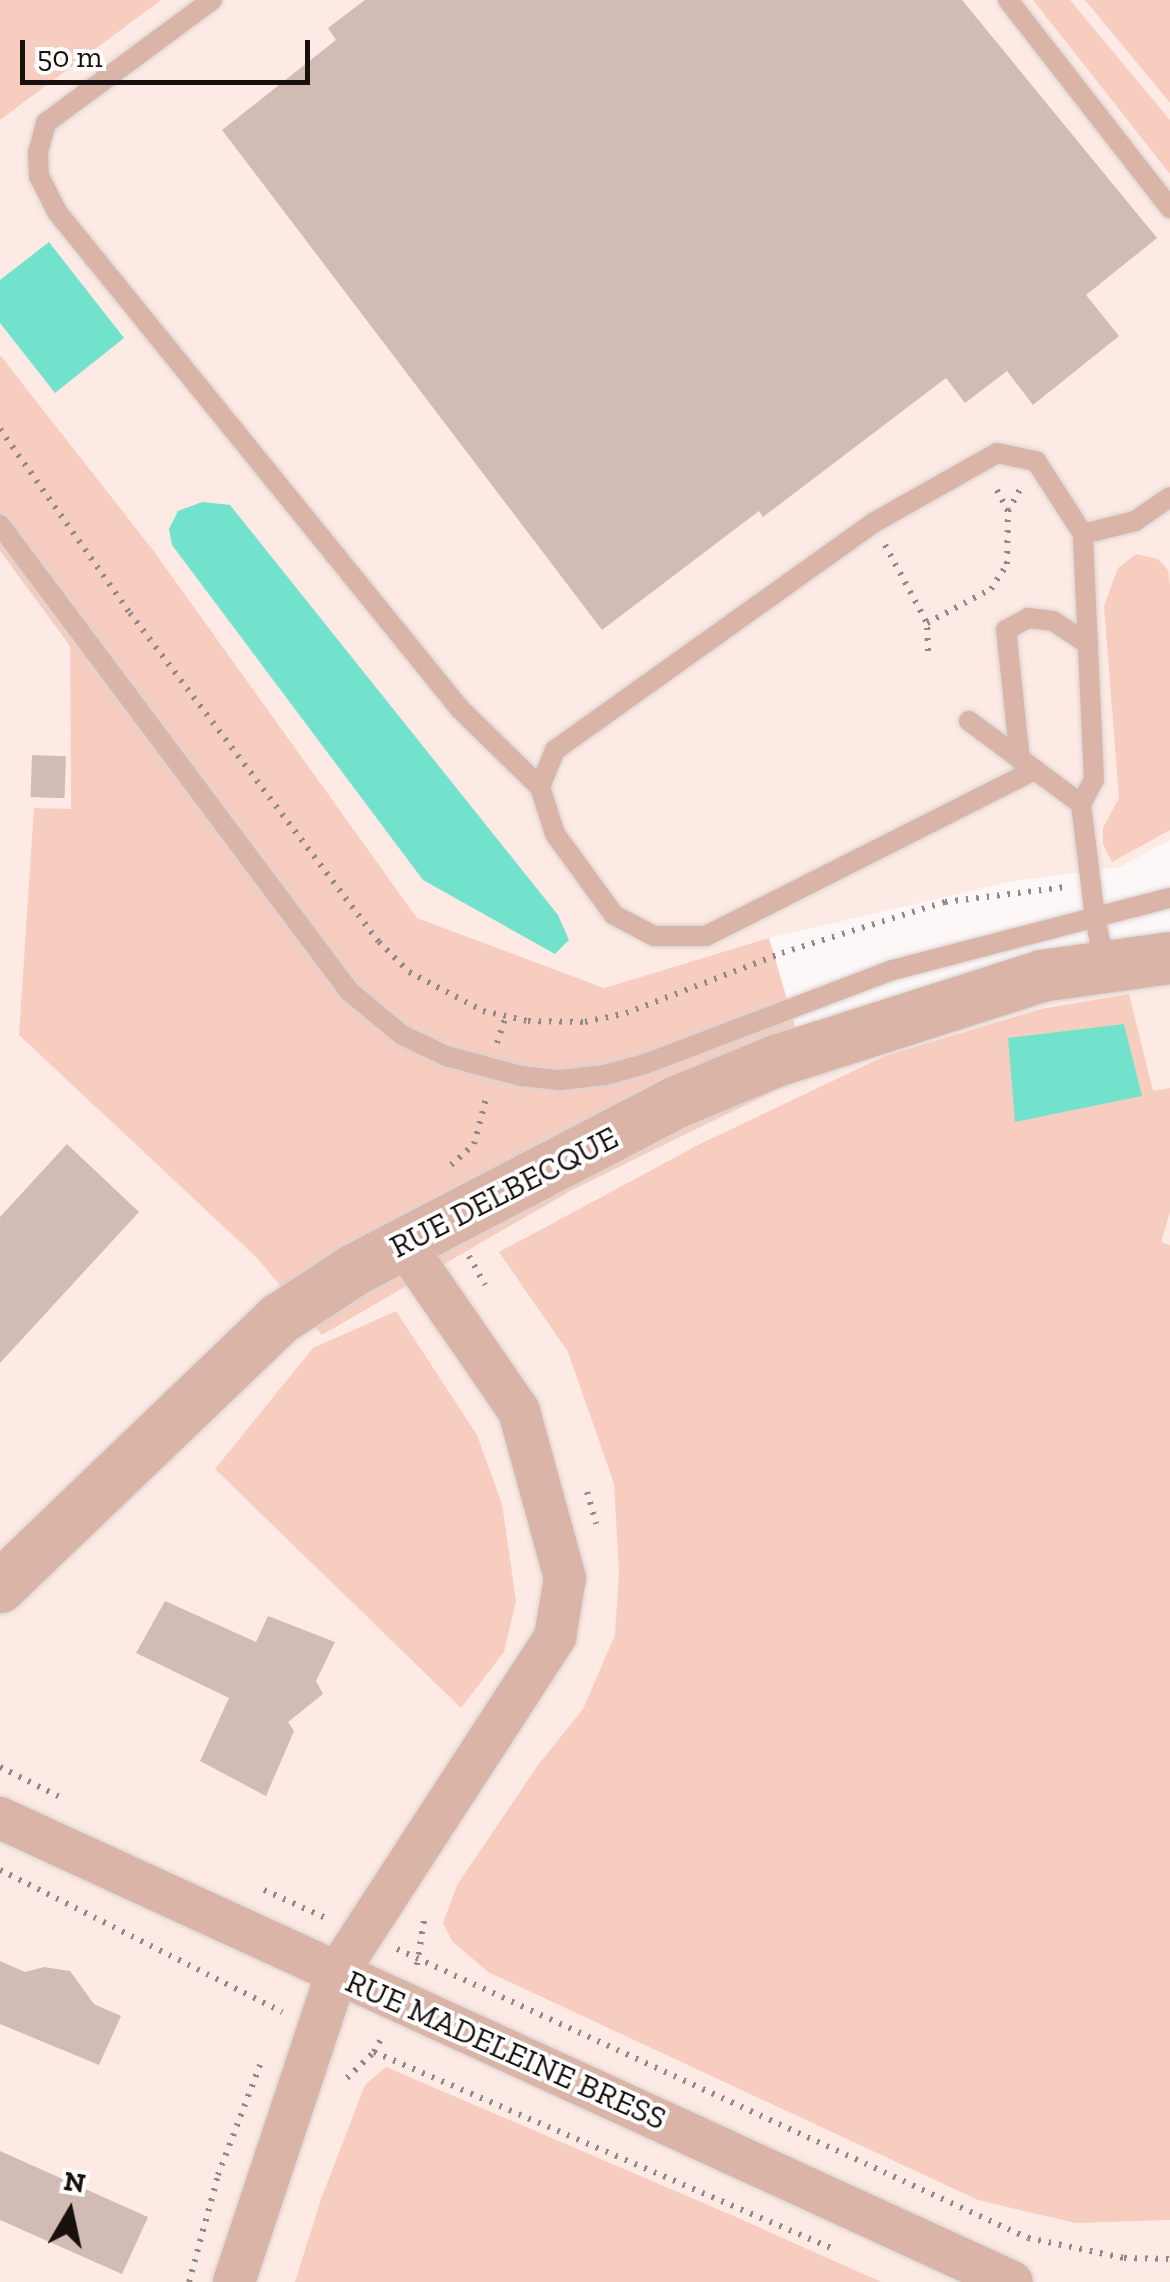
<!DOCTYPE html>
<style>
body{margin:0}
#map{position:relative;width:1170px;height:2282px;overflow:hidden;background:#fdf8f7;font-family:"Zilla Slab",serif}
div>[style]{position:absolute}
.built>*{inset:0;background:#feeae4}
.green>*{inset:0;background:#f7cdc0}
.water>*{inset:0;background:#73e2cd}
.building>*{inset:0;background:#d2bbb4;transform-origin:0 0}
.path>*{height:6px;margin-top:-3px;transform-origin:0;background:repeating-linear-gradient(90deg,#908987 0 2.5px,transparent 0 10.5px)}
.roads{filter:drop-shadow(0 0 2px #d8d3d2) drop-shadow(0 0 2px #d8d3d2)}
.service>*{height:20px;margin:-10px;padding:0 10px;transform-origin:10px;border-radius:10px;background:#dbb4a8}
.minor>*{height:42px;margin:-21px;padding:0 21px;transform-origin:21px;border-radius:21px;background:#dbb4a8}
.tertiary>*{height:52px;margin:-26px;padding:0 26px;transform-origin:26px;border-radius:26px;background:#dbb4a8}
span{translate:-50% -50%;white-space:nowrap;text-align:center;line-height:1.15;-webkit-text-stroke:8px #fff;paint-order:stroke}
.street-label{font-size:32px;color:#18100d}
.north{position:absolute;left:20px;top:2162px;width:100px;height:100px;-webkit-text-stroke:8px #fff;paint-order:stroke;rotate:9deg;font-size:28px;font-weight:700;line-height:40px;text-align:center;color:#18100d}
.north::after{content:'';display:block;margin:auto;width:35px;height:45px;background:#18100d;clip-path:polygon(50% 0,100% 100%,50% 72%,0 100%)}
.scale{position:absolute;left:20px;top:40px;width:290px;height:45px;box-sizing:border-box;border:5px solid #18100d;border-top:0;padding-left:12px;font-size:30px;line-height:35px;white-space:nowrap;color:#18100d;-webkit-text-stroke:8px #fff;paint-order:stroke}
</style>
<div id="map">
<div class="built">
<i style="clip-path:polygon(161px 0,1085px 0,1170px 103px,1170px 840px,1120px 867px,1014px 881px,769px 938px,604px 988px,417px 918px,153px 550px,0 355px,0 120px)"></i>
<i style="clip-path:polygon(0 551px,70px 646px,71px 810px,34px 808px,255px 1256px,322px 1335px,574px 1189px,809px 1074px,1040px 1003px,1170px 982px,1170px 2282px,0 2282px)"></i>
</div>
<div class="green">
<i style="clip-path:polygon(0 0,161px 0,0 120px)"></i>
<i style="clip-path:polygon(1033px 0,1070px 0,1170px 120px,1170px 174px)"></i>
<i style="clip-path:polygon(1085px 0,1170px 0,1170px 103px)"></i>
<i style="clip-path:polygon(0 355px,153px 550px,417px 918px,604px 988px,769px 938px,809px 1074px,574px 1189px,322px 1335px,255px 1256px,19px 1035px,34px 808px,71px 809px,70px 646px,0 551px)"></i>
<i style="clip-path:polygon(1136px 554px,1158px 559px,1168px 570px,1170px 584px,1170px 830px,1112px 862px,1103px 844px,1103px 828px,1119px 798px,1104px 606px,1118px 568px)"></i>
<i style="clip-path:polygon(1129px 994px,1153px 1091px,1170px 1088px,1170px 1212px,1161px 1242px,1170px 1245px,1170px 2220px,1076px 2223px,978px 2200px,488px 1972px,452px 1941px,443px 1923px,457px 1885px,538px 1765px,583px 1709px,615px 1635px,619px 1572px,614px 1484px,568px 1352px,499px 1252px,700px 1144px,885px 1056px,1041px 1009px)"></i>
<i style="clip-path:polygon(396px 1311px,477px 1435px,502px 1504px,516px 1601px,504px 1652px,461px 1708px,215px 1469px,313px 1348px)"></i>
<i style="clip-path:polygon(386px 2067px,736px 2217px,881px 2282px,295px 2282px,321px 2199px,365px 2085px)"></i>
</div>
<div class="water">
<i style="clip-path:polygon(49px 242px,124px 338px,55px 393px,0 323px,0 280px)"></i>
<i style="clip-path:polygon(202px 502px,230px 505px,558px 915px,569px 940px,555px 954px,423px 880px,172px 545px,169px 529px,178px 511px)"></i>
<i style="clip-path:polygon(1124px 1024px,1142px 1096px,1015px 1122px,1008px 1038px)"></i>
</div>
<div class="building">
<i style="clip-path:polygon(365px 0,962px 0,1157px 238px,1086px 295px,1119px 336px,1033px 405px,1007px 371px,965px 403px,946px 378px,763px 517px,759px 511px,602px 630px,222px 130px,336px 40px,328px 28px)"></i>
<i style="left:32px;top:755px;width:34px;height:42px;rotate:2deg"></i>
<i style="clip-path:polygon(67px 1144px,139px 1212px,0 1363px,0 1217px)"></i>
<i style="clip-path:polygon(165px 1601px,256px 1642px,268px 1616px,335px 1642px,316px 1681px,323px 1694px,288px 1722px,294px 1731px,266px 1796px,200px 1761px,229px 1698px,136px 1653px)"></i>
<i style="clip-path:polygon(0 1961px,25px 1972px,44px 1967px,70px 1971px,94px 2004px,121px 2016px,99px 2065px,0 2024px)"></i>
<i style="clip-path:polygon(0 2151px,148px 2217px,122px 2274px,0 2220px)"></i>
</div>
<div class="path">
<i style="left:0;top:429px;width:225px;rotate:54.8deg"></i>
<i style="left:130px;top:613px;width:413px;rotate:52.9deg"></i>
<i style="left:379px;top:942px;width:42px;rotate:45deg"></i>
<i style="left:409px;top:972px;width:84px;rotate:27.8deg"></i>
<i style="left:483px;top:1011px;width:46px;rotate:12.5deg"></i>
<i style="left:528px;top:1021px;width:57px;rotate:1deg"></i>
<i style="left:585px;top:1022px;width:42px;rotate:-12.4deg"></i>
<i style="left:626px;top:1013px;width:167px;rotate:-21deg"></i>
<i style="left:782px;top:953px;width:171px;rotate:-17.4deg"></i>
<i style="left:945px;top:902px;width:122px;rotate:-7.1deg"></i>
<i style="left:1008px;top:511px;width:26px;rotate:-61deg"></i>
<i style="left:885px;top:545px;width:89px;rotate:61.7deg"></i>
<i style="left:928px;top:651px;width:28px;rotate:-92deg"></i>
<i style="left:927px;top:623px;width:72px;rotate:-28deg"></i>
<i style="left:991px;top:589px;width:30px;rotate:-57deg"></i>
<i style="left:1007px;top:564px;width:53px;rotate:-88.9deg"></i>
<i style="left:1008px;top:511px;width:30px;rotate:-118deg"></i>
<i style="left:497px;top:1043px;width:28px;rotate:-72deg"></i>
<i style="left:451px;top:1165px;width:31px;rotate:-42deg"></i>
<i style="left:474px;top:1144px;width:51px;rotate:-75.1deg"></i>
<i style="left:469px;top:1256px;width:33px;rotate:61deg"></i>
<i style="left:587px;top:1492px;width:33px;rotate:74deg"></i>
<i style="left:0;top:1767px;width:69px;rotate:26.6deg"></i>
<i style="left:0;top:1870px;width:316px;rotate:26.7deg"></i>
<i style="left:264px;top:1890px;width:68px;rotate:24.3deg"></i>
<i style="left:397px;top:1949px;width:694px;rotate:24.61deg"></i>
<i style="left:1028px;top:2238px;width:98px;rotate:11.8deg"></i>
<i style="left:1124px;top:2258px;width:46px;rotate:1.2deg"></i>
<i style="left:417px;top:1965px;width:52px;rotate:-81.1deg"></i>
<i style="left:374px;top:2052px;width:498px;rotate:23.2deg"></i>
<i style="left:347px;top:2078px;width:37px;rotate:-44deg"></i>
<i style="left:374px;top:2052px;width:19px;rotate:-62deg"></i>
<i style="left:189px;top:2282px;width:111px;rotate:-74.8deg"></i>
<i style="left:218px;top:2175px;width:118px;rotate:-69.1deg"></i>
</div>
<div class="roads">
<div class="service">
<i style="left:212px;top:0;width:207px;rotate:143.5deg"></i>
<i style="left:46px;top:123px;width:30px;rotate:105deg"></i>
<i style="left:38px;top:152px;width:24px;rotate:88deg"></i>
<i style="left:39px;top:176px;width:40px;rotate:63.4deg"></i>
<i style="left:57px;top:212px;width:640px;rotate:50.96deg"></i>
<i style="left:460px;top:709px;width:112px;rotate:44.3deg"></i>
<i style="left:540px;top:787px;width:49px;rotate:72.3deg"></i>
<i style="left:555px;top:834px;width:100px;rotate:53.9deg"></i>
<i style="left:614px;top:915px;width:45px;rotate:27.7deg"></i>
<i style="left:654px;top:936px;width:52px"></i>
<i style="left:706px;top:936px;width:369px;rotate:-26.8deg"></i>
<i style="left:1008px;top:0;width:264px;rotate:52.1deg"></i>
<i style="left:0;top:525px;width:582px;rotate:53.17deg"></i>
<i style="left:349px;top:991px;width:69px;rotate:39.7deg"></i>
<i style="left:402px;top:1035px;width:49px;rotate:25.5deg"></i>
<i style="left:446px;top:1056px;width:78px;rotate:14.9deg"></i>
<i style="left:521px;top:1076px;width:39px;rotate:6deg"></i>
<i style="left:560px;top:1080px;width:45px;rotate:-6.3deg"></i>
<i style="left:605px;top:1075px;width:41px;rotate:-15.4deg"></i>
<i style="left:645px;top:1064px;width:265px;rotate:-20.8deg"></i>
<i style="left:893px;top:970px;width:286px;rotate:-14.6deg"></i>
<i style="left:969px;top:721px;width:139px;rotate:36.5deg"></i>
<i style="left:1020px;top:760px;width:131px;rotate:-96.1deg"></i>
<i style="left:1006px;top:630px;width:26px;rotate:-28deg"></i>
<i style="left:1029px;top:618px;width:24px;rotate:7deg"></i>
<i style="left:1053px;top:621px;width:42px;rotate:33.3deg"></i>
<i style="left:540px;top:787px;width:40px;rotate:-68deg"></i>
<i style="left:555px;top:750px;width:391px;rotate:-35.5deg"></i>
<i style="left:873px;top:523px;width:142px;rotate:-29.4deg"></i>
<i style="left:997px;top:453px;width:40px;rotate:12deg"></i>
<i style="left:1036px;top:461px;width:87px;rotate:57.2deg"></i>
<i style="left:1105px;top:964px;width:47px;rotate:-102.3deg"></i>
<i style="left:1095px;top:918px;width:115px;rotate:-97deg"></i>
<i style="left:1081px;top:804px;width:27px;rotate:-62deg"></i>
<i style="left:1094px;top:780px;width:246px;rotate:-92.6deg"></i>
<i style="left:1083px;top:534px;width:54px;rotate:-14deg"></i>
<i style="left:1135px;top:521px;width:42px;rotate:-34.4deg"></i>
</div>
<div class="minor">
<i style="left:0;top:1818px;width:1113px;rotate:24.63deg"></i>
<i style="left:234px;top:2282px;width:326px;rotate:-71.6deg"></i>
<i style="left:337px;top:1973px;width:401px;rotate:-57deg"></i>
<i style="left:555px;top:1637px;width:60px;rotate:-80.4deg"></i>
<i style="left:565px;top:1578px;width:173px;rotate:-105.4deg"></i>
<i style="left:519px;top:1411px;width:203px;rotate:-124.6deg"></i>
</div>
<div class="tertiary">
<i style="left:0;top:1587px;width:389px;rotate:-43.8deg"></i>
<i style="left:281px;top:1318px;width:90px;rotate:-33.2deg"></i>
<i style="left:356px;top:1269px;width:362px;rotate:-27.5deg"></i>
<i style="left:677px;top:1102px;width:107px;rotate:-22.5deg"></i>
<i style="left:776px;top:1061px;width:279px;rotate:-17.7deg"></i>
<i style="left:1042px;top:976px;width:129px;rotate:-8deg"></i>
</div>
</div>
<div class="street-label">
<span style="left:504px;top:1192px;rotate:-27deg">RUE DELBECQUE</span>
<span style="left:506px;top:2050px;rotate:24deg">RUE MADELEINE BRESS</span>
</div>
<div class="north">N</div>
<div class="scale">50 m</div>
</div>
